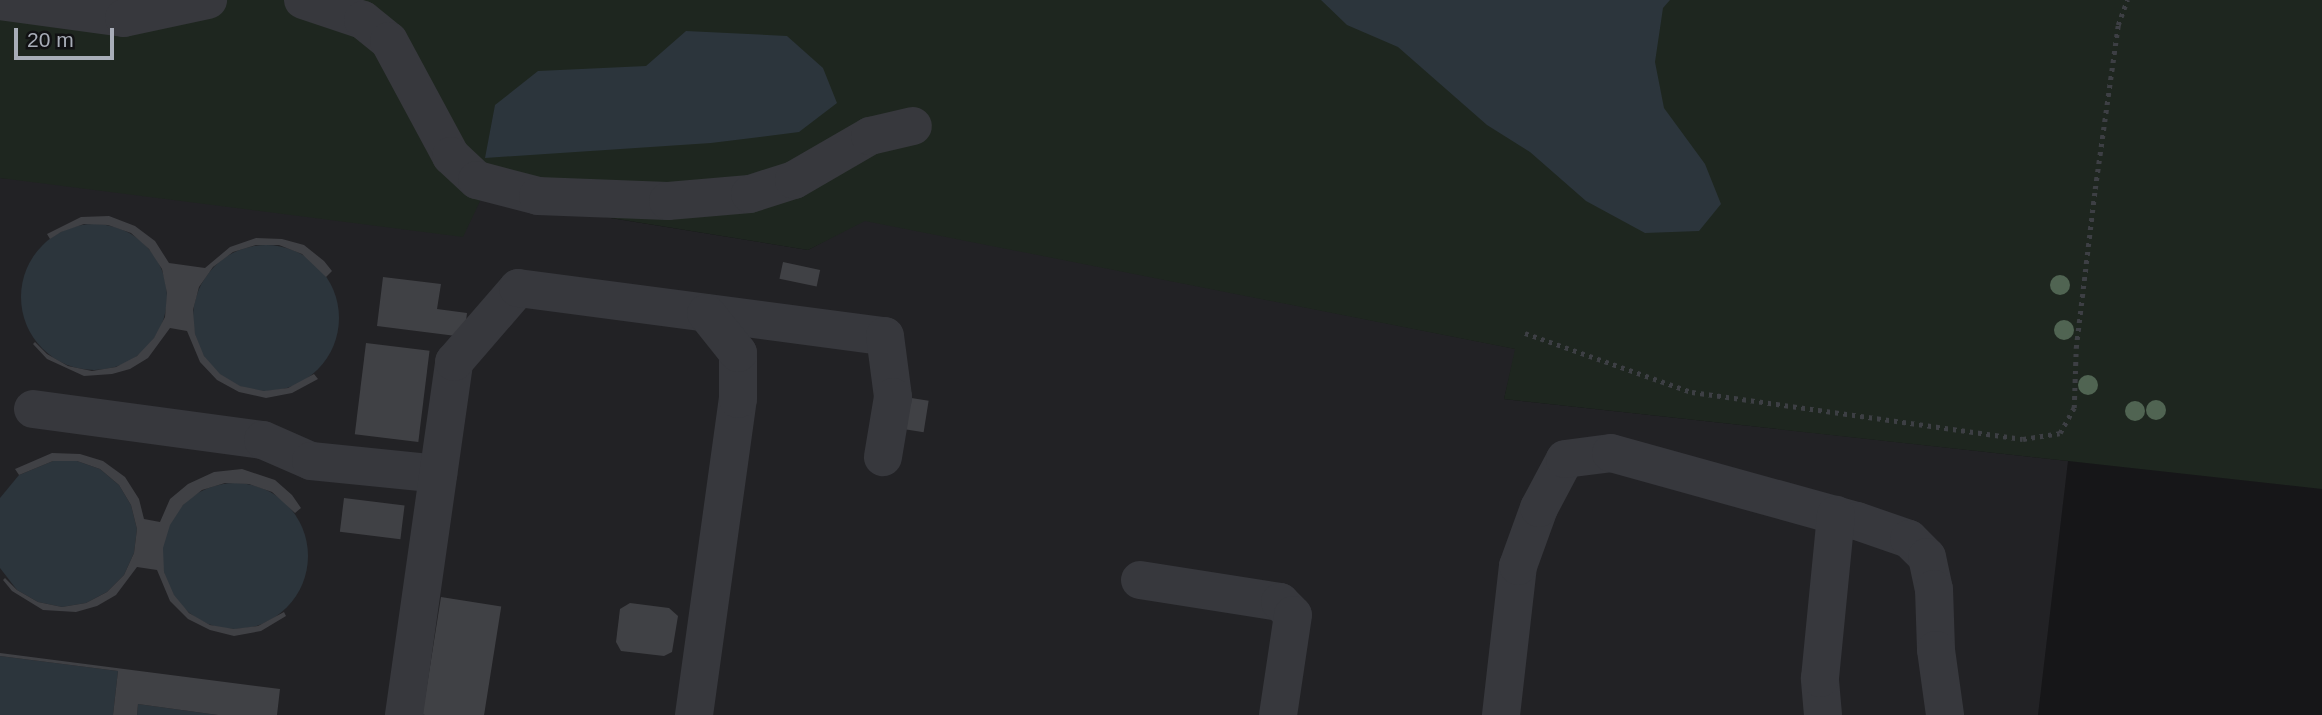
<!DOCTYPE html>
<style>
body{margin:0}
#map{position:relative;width:2322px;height:715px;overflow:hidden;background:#161618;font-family:Helvetica,sans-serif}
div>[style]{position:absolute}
.built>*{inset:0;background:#222225}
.green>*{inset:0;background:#1e261f}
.water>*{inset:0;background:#2c353c}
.round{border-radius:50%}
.building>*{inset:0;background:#404145;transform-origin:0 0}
.path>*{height:4.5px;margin-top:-2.25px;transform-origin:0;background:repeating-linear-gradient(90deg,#3d3f44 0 3.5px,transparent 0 8.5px)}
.minor>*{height:38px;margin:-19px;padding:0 19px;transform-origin:19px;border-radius:19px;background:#37383d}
.trees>*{width:20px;height:20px;margin:-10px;border-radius:50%;background:#506452}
span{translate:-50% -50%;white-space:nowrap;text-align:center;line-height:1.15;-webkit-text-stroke:7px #111113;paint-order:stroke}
.scale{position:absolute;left:14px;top:28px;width:100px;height:32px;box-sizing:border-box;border:4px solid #a8adb8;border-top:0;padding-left:9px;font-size:21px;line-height:24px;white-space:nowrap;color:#a8adb8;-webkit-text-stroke:5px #111113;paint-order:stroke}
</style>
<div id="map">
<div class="built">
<i style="clip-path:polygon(0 178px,481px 197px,808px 250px,864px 220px,1516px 349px,1504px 399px,2068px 461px,2038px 715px,0 715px)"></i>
</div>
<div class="green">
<i style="clip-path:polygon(0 0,2322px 0,2322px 489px,1504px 399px,1515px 349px,865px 221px,808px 250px,482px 197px,463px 237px,0 178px)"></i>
</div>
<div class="water">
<i style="clip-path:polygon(1321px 0,1670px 0,1663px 8px,1655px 62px,1664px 108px,1705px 164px,1721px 204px,1699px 231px,1645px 233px,1586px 201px,1530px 152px,1487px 125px,1398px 47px,1347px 25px)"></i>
<i style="clip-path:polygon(686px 31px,787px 36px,823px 68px,837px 103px,799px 132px,711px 143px,485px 158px,495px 105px,538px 71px,646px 66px)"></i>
<i class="round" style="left:21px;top:224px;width:146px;height:146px"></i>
<i class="round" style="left:193px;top:245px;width:146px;height:146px"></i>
<i style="clip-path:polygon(53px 461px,77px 461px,100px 469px,119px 485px,131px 505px,137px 529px,134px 553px,124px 575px,107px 592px,86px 603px,62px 607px,38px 602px,17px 590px,0 568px,0 498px,19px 475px)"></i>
<i class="round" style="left:162px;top:483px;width:146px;height:146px"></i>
<i style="clip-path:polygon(0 656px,118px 671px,113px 715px,0 715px)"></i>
<i style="clip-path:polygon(138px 704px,218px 715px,137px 715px)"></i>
</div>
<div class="building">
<i style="clip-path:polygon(109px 216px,135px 226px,155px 241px,169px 263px,205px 268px,230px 247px,256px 238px,282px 239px,304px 245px,324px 261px,332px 271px,326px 277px,302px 254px,279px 245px,256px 245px,233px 252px,213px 267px,199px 287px,193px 310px,195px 334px,204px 356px,220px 374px,240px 386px,264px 391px,288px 388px,314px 374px,318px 379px,292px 393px,266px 398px,239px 392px,217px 380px,200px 362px,187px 331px,170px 328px,148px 358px,130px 369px,112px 374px,84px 376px,47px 359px,33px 344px,35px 342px,47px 354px,68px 366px,92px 371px,116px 367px,137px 356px,154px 338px,165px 317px,167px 293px,162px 269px,149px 249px,131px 233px,108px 225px,84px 224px,61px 232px,50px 239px,47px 234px,81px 217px)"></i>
<i style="left:783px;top:262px;width:38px;height:17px;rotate:12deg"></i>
<i style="clip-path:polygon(383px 277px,441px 284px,437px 309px,467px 313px,464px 337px,377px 326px)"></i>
<i style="left:366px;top:343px;width:64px;height:92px;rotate:7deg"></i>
<i style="left:899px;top:396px;width:30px;height:32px;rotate:9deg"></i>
<i style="clip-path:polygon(52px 453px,80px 454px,103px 461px,125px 477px,139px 499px,144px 519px,160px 522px,170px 499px,188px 484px,214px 472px,242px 469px,275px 480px,292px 495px,301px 508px,295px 513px,272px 492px,249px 484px,225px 483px,202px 490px,183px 505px,170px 525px,163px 548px,164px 572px,174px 595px,189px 613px,210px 625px,234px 629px,258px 626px,284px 612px,286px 616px,261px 631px,234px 636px,210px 630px,188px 619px,170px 601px,157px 570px,137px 567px,116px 595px,97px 606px,76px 612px,43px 610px,12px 591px,3px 580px,5px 578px,17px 590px,38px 602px,62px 607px,86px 603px,107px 592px,124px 575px,134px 553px,137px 529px,131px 505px,119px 485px,100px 469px,77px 461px,53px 461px,19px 475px,15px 469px)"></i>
<i style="left:344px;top:498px;width:61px;height:34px;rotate:7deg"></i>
<i style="left:441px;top:597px;width:61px;height:119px;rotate:9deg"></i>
<i style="clip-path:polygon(630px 603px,669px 608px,678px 616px,672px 652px,664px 656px,621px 651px,616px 642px,620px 609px)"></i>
<i style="clip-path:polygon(0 653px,280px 689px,277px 715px,218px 715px,138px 704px,137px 715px,113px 715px,118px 671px,0 656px)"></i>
</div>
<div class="path">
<i style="left:1525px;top:333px;width:177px;rotate:19.5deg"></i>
<i style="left:1692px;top:392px;width:334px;rotate:8.1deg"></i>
<i style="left:2023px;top:439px;width:37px;rotate:-9deg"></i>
<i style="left:2060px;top:433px;width:29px;rotate:-61deg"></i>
<i style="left:2074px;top:408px;width:60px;rotate:-88.1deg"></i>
<i style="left:2076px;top:348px;width:160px;rotate:-83.2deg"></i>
<i style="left:2095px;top:189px;width:166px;rotate:-82deg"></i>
<i style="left:2118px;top:25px;width:27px;rotate:-70deg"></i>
</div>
<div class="minor">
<i style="left:303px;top:0;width:63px;rotate:18.4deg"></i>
<i style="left:363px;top:20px;width:33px;rotate:39deg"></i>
<i style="left:389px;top:41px;width:131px;rotate:61.7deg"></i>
<i style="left:451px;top:156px;width:35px;rotate:43deg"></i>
<i style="left:477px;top:180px;width:63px;rotate:14.7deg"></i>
<i style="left:538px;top:196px;width:130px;rotate:2.2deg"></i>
<i style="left:668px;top:201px;width:82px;rotate:-4.9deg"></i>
<i style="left:750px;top:194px;width:46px;rotate:-17.7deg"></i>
<i style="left:794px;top:180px;width:88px;rotate:-30.1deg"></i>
<i style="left:870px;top:136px;width:44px;rotate:-13.1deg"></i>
<i style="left:0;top:1px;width:125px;rotate:7.8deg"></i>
<i style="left:124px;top:18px;width:86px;rotate:-12.1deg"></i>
<i style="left:33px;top:409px;width:232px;rotate:7.7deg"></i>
<i style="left:263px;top:440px;width:52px;rotate:23.6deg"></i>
<i style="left:311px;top:461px;width:128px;rotate:5.8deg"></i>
<i style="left:1140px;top:580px;width:142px;rotate:8.9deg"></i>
<i style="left:1280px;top:602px;width:18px;rotate:45deg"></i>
<i style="left:1293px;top:615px;width:101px;rotate:98.5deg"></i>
<i style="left:404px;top:715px;width:357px;rotate:-81.9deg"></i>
<i style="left:454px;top:362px;width:98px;rotate:-49.1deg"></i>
<i style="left:518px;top:288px;width:370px;rotate:7.5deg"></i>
<i style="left:885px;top:336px;width:62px;rotate:82.5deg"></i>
<i style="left:893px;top:397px;width:61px;rotate:99.5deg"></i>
<i style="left:694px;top:715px;width:319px;rotate:-82.1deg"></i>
<i style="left:738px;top:399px;width:46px;rotate:-90deg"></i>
<i style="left:738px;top:353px;width:51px;rotate:-128.7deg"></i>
<i style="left:1501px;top:715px;width:150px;rotate:-83.5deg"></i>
<i style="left:1518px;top:566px;width:62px;rotate:-70.1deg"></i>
<i style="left:1539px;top:508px;width:55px;rotate:-62deg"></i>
<i style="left:1565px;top:459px;width:46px;rotate:-7.4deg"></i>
<i style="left:1611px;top:453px;width:255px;rotate:15.5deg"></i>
<i style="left:1857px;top:521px;width:55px;rotate:19.1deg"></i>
<i style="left:1909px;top:539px;width:25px;rotate:45deg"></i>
<i style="left:1927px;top:557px;width:33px;rotate:78deg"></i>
<i style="left:1934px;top:589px;width:61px;rotate:88.1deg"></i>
<i style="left:1936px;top:650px;width:66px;rotate:82.1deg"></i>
<i style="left:1823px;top:715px;width:37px;rotate:-95deg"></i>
<i style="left:1820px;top:678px;width:164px;rotate:-84.4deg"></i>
</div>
<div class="trees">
<i style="left:2060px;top:285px"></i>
<i style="left:2064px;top:330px"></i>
<i style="left:2088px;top:385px"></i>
<i style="left:2156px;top:410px"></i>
<i style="left:2135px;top:411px"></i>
</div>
<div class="scale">20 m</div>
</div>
